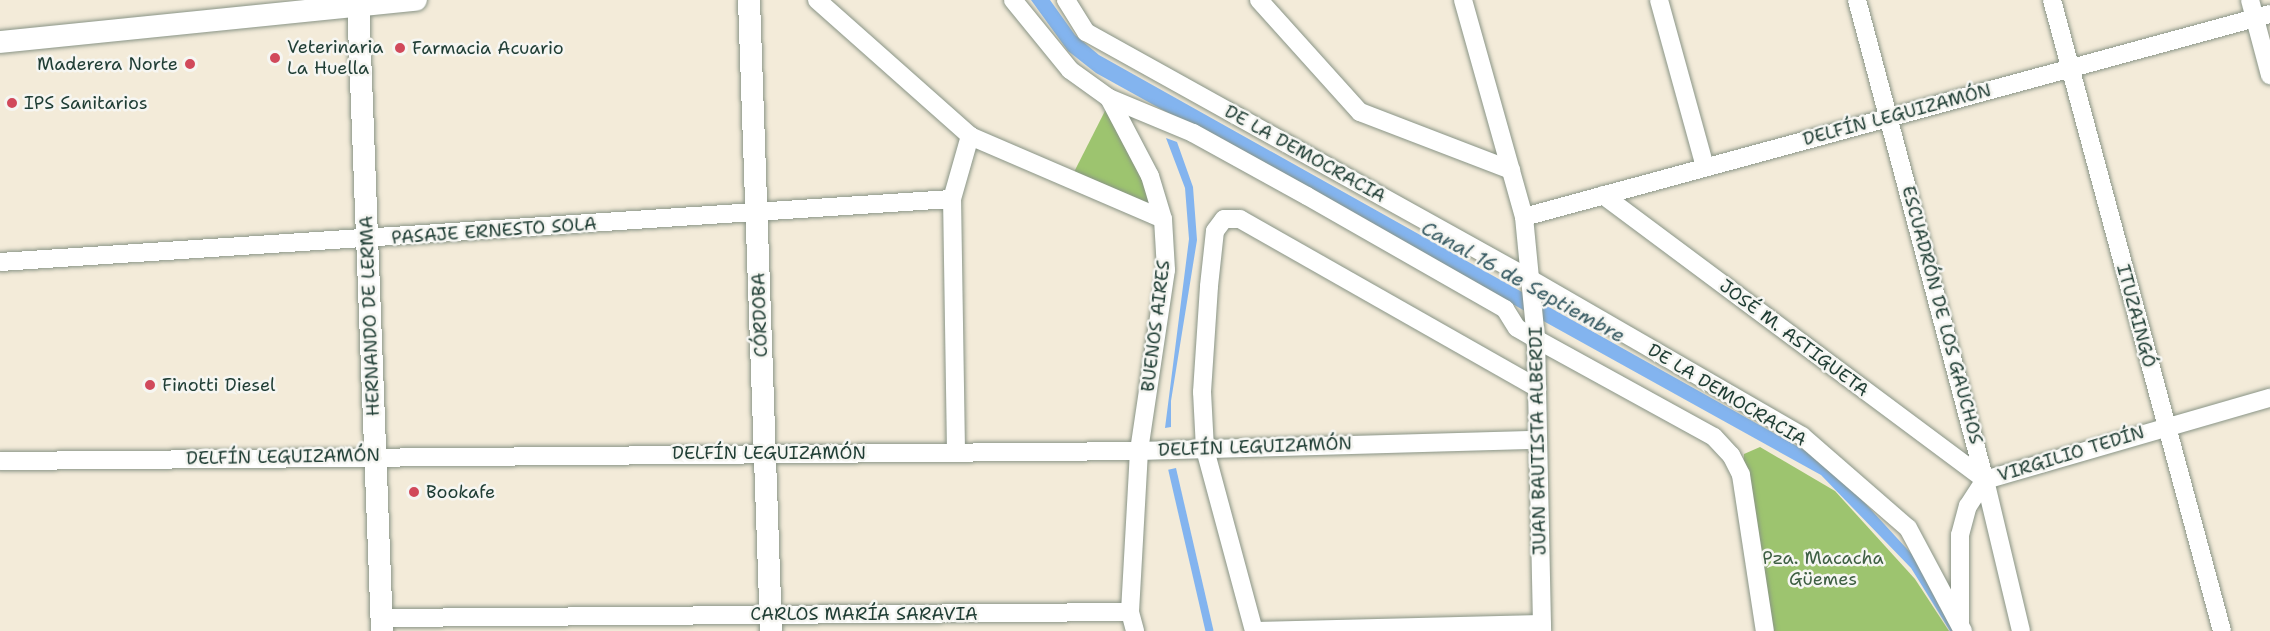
<!DOCTYPE html>
<meta charset="utf-8">
<style>
body{margin:0}
#map{position:relative;width:2270px;height:631px;overflow:hidden;background:#f3ebd9;font-family:"Shantell Sans",sans-serif}
div>[style]{position:absolute}
.green>*{inset:0;background:#9dc46f}
.water>*{inset:0;background:#83b4ef;transform-origin:0 0}
.roads{filter:drop-shadow(0 0 2px #899486) drop-shadow(0 0 2px #899486)}
.minor>*{height:18px;margin:-9px;padding:0 9px;transform-origin:9px;border-radius:9px;background:#fff}
.major>*{height:22px;margin:-11px;padding:0 11px;transform-origin:11px;border-radius:11px;background:#fff}
.dots>*{width:16px;height:16px;translate:-50% -50%;box-sizing:border-box;border:3px solid #f6f6f2;border-radius:50%}
span{translate:-50% -50%;white-space:nowrap;text-align:center;line-height:1.15;-webkit-text-stroke:5px #f6f6f2;paint-order:stroke}
.poi-label{font-size:18px;color:#1f3d34}
.left{translate:0 -50%;text-align:left}
.right{translate:-100% -50%;text-align:right}
.street-label{font-size:18px;color:#1f3d34}
.park-label{font-size:18px;color:#3e5f43}
.water-label{font-size:20px;color:#385b63;font-style:italic}
</style>
<div id="map">
<div class="green">
<i style="clip-path:polygon(1108px 105px,1157px 213px,1072px 176px)"></i>
<i style="clip-path:polygon(1760px 447px,1835px 491px,1915px 579px,1949px 631px,1770px 631px,1743px 471px,1744px 454px)"></i>
</div>
<div class="water">
<i style="clip-path:polygon(1031px 0,1050px 0,1075px 35px,1099px 55px,1829px 464px,1919px 562px,1960px 631px,1950px 631px,1911px 568px,1821px 475px,1096px 73px,1068px 51px)"></i>
<i style="clip-path:polygon(1166px 138px,1177px 142px,1193px 187px,1197px 240px,1171px 401px,1171px 427px,1165px 428px,1189px 239px,1185px 188px)"></i>
<i style="left:1176px;top:468px;width:167px;height:8px;rotate:77deg"></i>
</div>
<div class="roads">
<div class="minor">
<i style="left:817px;top:0;width:205px;rotate:41.6deg"></i>
<i style="left:970px;top:136px;width:210px;rotate:23.3deg"></i>
<i style="left:1013px;top:0;width:90px;rotate:50.8deg"></i>
<i style="left:1070px;top:70px;width:48px;rotate:35.7deg"></i>
<i style="left:1109px;top:98px;width:88px;rotate:62.3deg"></i>
<i style="left:1150px;top:176px;width:45px;rotate:73.2deg"></i>
<i style="left:1163px;top:219px;width:51px;rotate:86.6deg"></i>
<i style="left:1166px;top:270px;width:183px;rotate:98.5deg"></i>
<i style="left:1139px;top:451px;width:161px;rotate:93.2deg"></i>
<i style="left:1130px;top:612px;width:20px;rotate:75deg"></i>
<i style="left:1066px;top:0;width:38px;rotate:58deg"></i>
<i style="left:1086px;top:32px;width:510px;rotate:29.08deg"></i>
<i style="left:1532px;top:280px;width:312px;rotate:30deg"></i>
<i style="left:1802px;top:436px;width:140px;rotate:41deg"></i>
<i style="left:1908px;top:528px;width:117px;rotate:61.9deg"></i>
<i style="left:1259px;top:0;width:151px;rotate:48deg"></i>
<i style="left:1360px;top:112px;width:162px;rotate:21deg"></i>
<i style="left:1463px;top:0;width:225px;rotate:74.3deg"></i>
<i style="left:1524px;top:217px;width:123px;rotate:84.4deg"></i>
<i style="left:1536px;top:339px;width:292px;rotate:88.8deg"></i>
<i style="left:1659px;top:0;width:173px;rotate:74.6deg"></i>
<i style="left:1857px;top:0;width:497px;rotate:75.1deg"></i>
<i style="left:1985px;top:480px;width:155px;rotate:76.6deg"></i>
<i style="left:2052px;top:0;width:653px;rotate:74.92deg"></i>
<i style="left:2250px;top:0;width:78px;rotate:75.1deg"></i>
<i style="left:1109px;top:98px;width:91px;rotate:22.6deg"></i>
<i style="left:1193px;top:133px;width:130px;rotate:28.9deg"></i>
<i style="left:1307px;top:196px;width:228px;rotate:29.7deg"></i>
<i style="left:1505px;top:309px;width:22px;rotate:58deg"></i>
<i style="left:1517px;top:328px;width:22px;rotate:30deg"></i>
<i style="left:1536px;top:339px;width:203px;rotate:28.8deg"></i>
<i style="left:1714px;top:437px;width:25px;rotate:47deg"></i>
<i style="left:1731px;top:455px;width:22px;rotate:63deg"></i>
<i style="left:1741px;top:475px;width:158px;rotate:81.3deg"></i>
<i style="left:1603px;top:195px;width:477px;rotate:36.7deg"></i>
<i style="left:1524px;top:217px;width:773px;rotate:-15.22deg"></i>
<i style="left:0;top:262px;width:954px;rotate:-3.79deg"></i>
<i style="left:956px;top:451px;width:252px;rotate:-90.9deg"></i>
<i style="left:952px;top:199px;width:66px;rotate:-74.1deg"></i>
<i style="left:0;top:461px;width:1139px;rotate:-0.5deg"></i>
<i style="left:1139px;top:451px;width:399px;rotate:-1.6deg"></i>
<i style="left:382px;top:618px;width:748px;rotate:-0.46deg"></i>
<i style="left:1960px;top:623px;width:88px;rotate:-90deg"></i>
<i style="left:1960px;top:535px;width:30px;rotate:-75deg"></i>
<i style="left:1968px;top:506px;width:31px;rotate:-57deg"></i>
<i style="left:1985px;top:480px;width:297px;rotate:-16.1deg"></i>
<i style="left:1254px;top:631px;width:188px;rotate:-105.1deg"></i>
<i style="left:1205px;top:449px;width:57px;rotate:-93deg"></i>
<i style="left:1202px;top:392px;width:106px;rotate:-86.2deg"></i>
<i style="left:1209px;top:286px;width:55px;rotate:-83.8deg"></i>
<i style="left:1215px;top:231px;width:15px;rotate:-53deg"></i>
<i style="left:1224px;top:219px;width:16px"></i>
<i style="left:1240px;top:219px;width:342px;rotate:29.6deg"></i>
<i style="left:1254px;top:631px;width:288px;rotate:-1.4deg"></i>
</div>
<div class="major">
<i style="left:358px;top:0;width:631px;rotate:87.82deg"></i>
<i style="left:749px;top:0;width:631px;rotate:88deg"></i>
<i style="left:0;top:42px;width:418px;rotate:-5.8deg"></i>
</div>
</div>
<div class="dots">
<i style="left:400px;top:48px;background:#d1495b"></i>
<i style="left:275px;top:58px;background:#d1495b"></i>
<i style="left:190px;top:64px;background:#d1495b"></i>
<i style="left:12px;top:103px;background:#d1495b"></i>
<i style="left:150px;top:385px;background:#d1495b"></i>
<i style="left:414px;top:492px;background:#d1495b"></i>
</div>
<div class="poi-label">
<span class="left" style="left:287px;top:58px">Veterinaria<br>La Huella</span>
<span class="left" style="left:412px;top:48px">Farmacia Acuario</span>
<span class="right" style="left:178px;top:64px">Maderera Norte</span>
<span class="left" style="left:24px;top:103px">IPS Sanitarios</span>
<span class="left" style="left:162px;top:385px">Finotti Diesel</span>
<span class="left" style="left:426px;top:492px">Bookafe</span>
</div>
<div class="street-label">
<span style="left:1897px;top:115px;rotate:-15deg">DELFÍN LEGUIZAMÓN</span>
<span style="left:1305px;top:154px;rotate:29deg">DE LA DEMOCRACIA</span>
<span style="left:494px;top:231px;rotate:-4deg">PASAJE ERNESTO SOLA</span>
<span style="left:760px;top:315px;rotate:-92deg">CÓRDOBA</span>
<span style="left:1942px;top:315px;rotate:75deg">ESCUADRÓN DE LOS GAUCHOS</span>
<span style="left:370px;top:316px;rotate:-92deg">HERNANDO DE LERMA</span>
<span style="left:2136px;top:316px;rotate:75deg">ITUZAINGÓ</span>
<span style="left:1156px;top:326px;rotate:-83deg">BUENOS AIRES</span>
<span style="left:1794px;top:338px;rotate:37deg">JOSÉ M. ASTIGUETA</span>
<span style="left:1727px;top:395px;rotate:31deg">DE LA DEMOCRACIA</span>
<span style="left:1538px;top:441px;rotate:-91deg">JUAN BAUTISTA ALBERDI</span>
<span style="left:1255px;top:447px;rotate:-2deg">DELFÍN LEGUIZAMÓN</span>
<span style="left:769px;top:453px">DELFÍN LEGUIZAMÓN</span>
<span style="left:2071px;top:454px;rotate:-17deg">VIRGILIO TEDÍN</span>
<span style="left:283px;top:457px;rotate:-1deg">DELFÍN LEGUIZAMÓN</span>
<span style="left:864px;top:614px">CARLOS MARÍA SARAVIA</span>
</div>
<div class="park-label">
<span style="left:1823px;top:569px">Pza. Macacha<br>Güemes</span>
</div>
<div class="water-label">
<span style="left:1523px;top:282px;rotate:29deg">Canal 16 de Septiembre</span>
</div>
</div>
